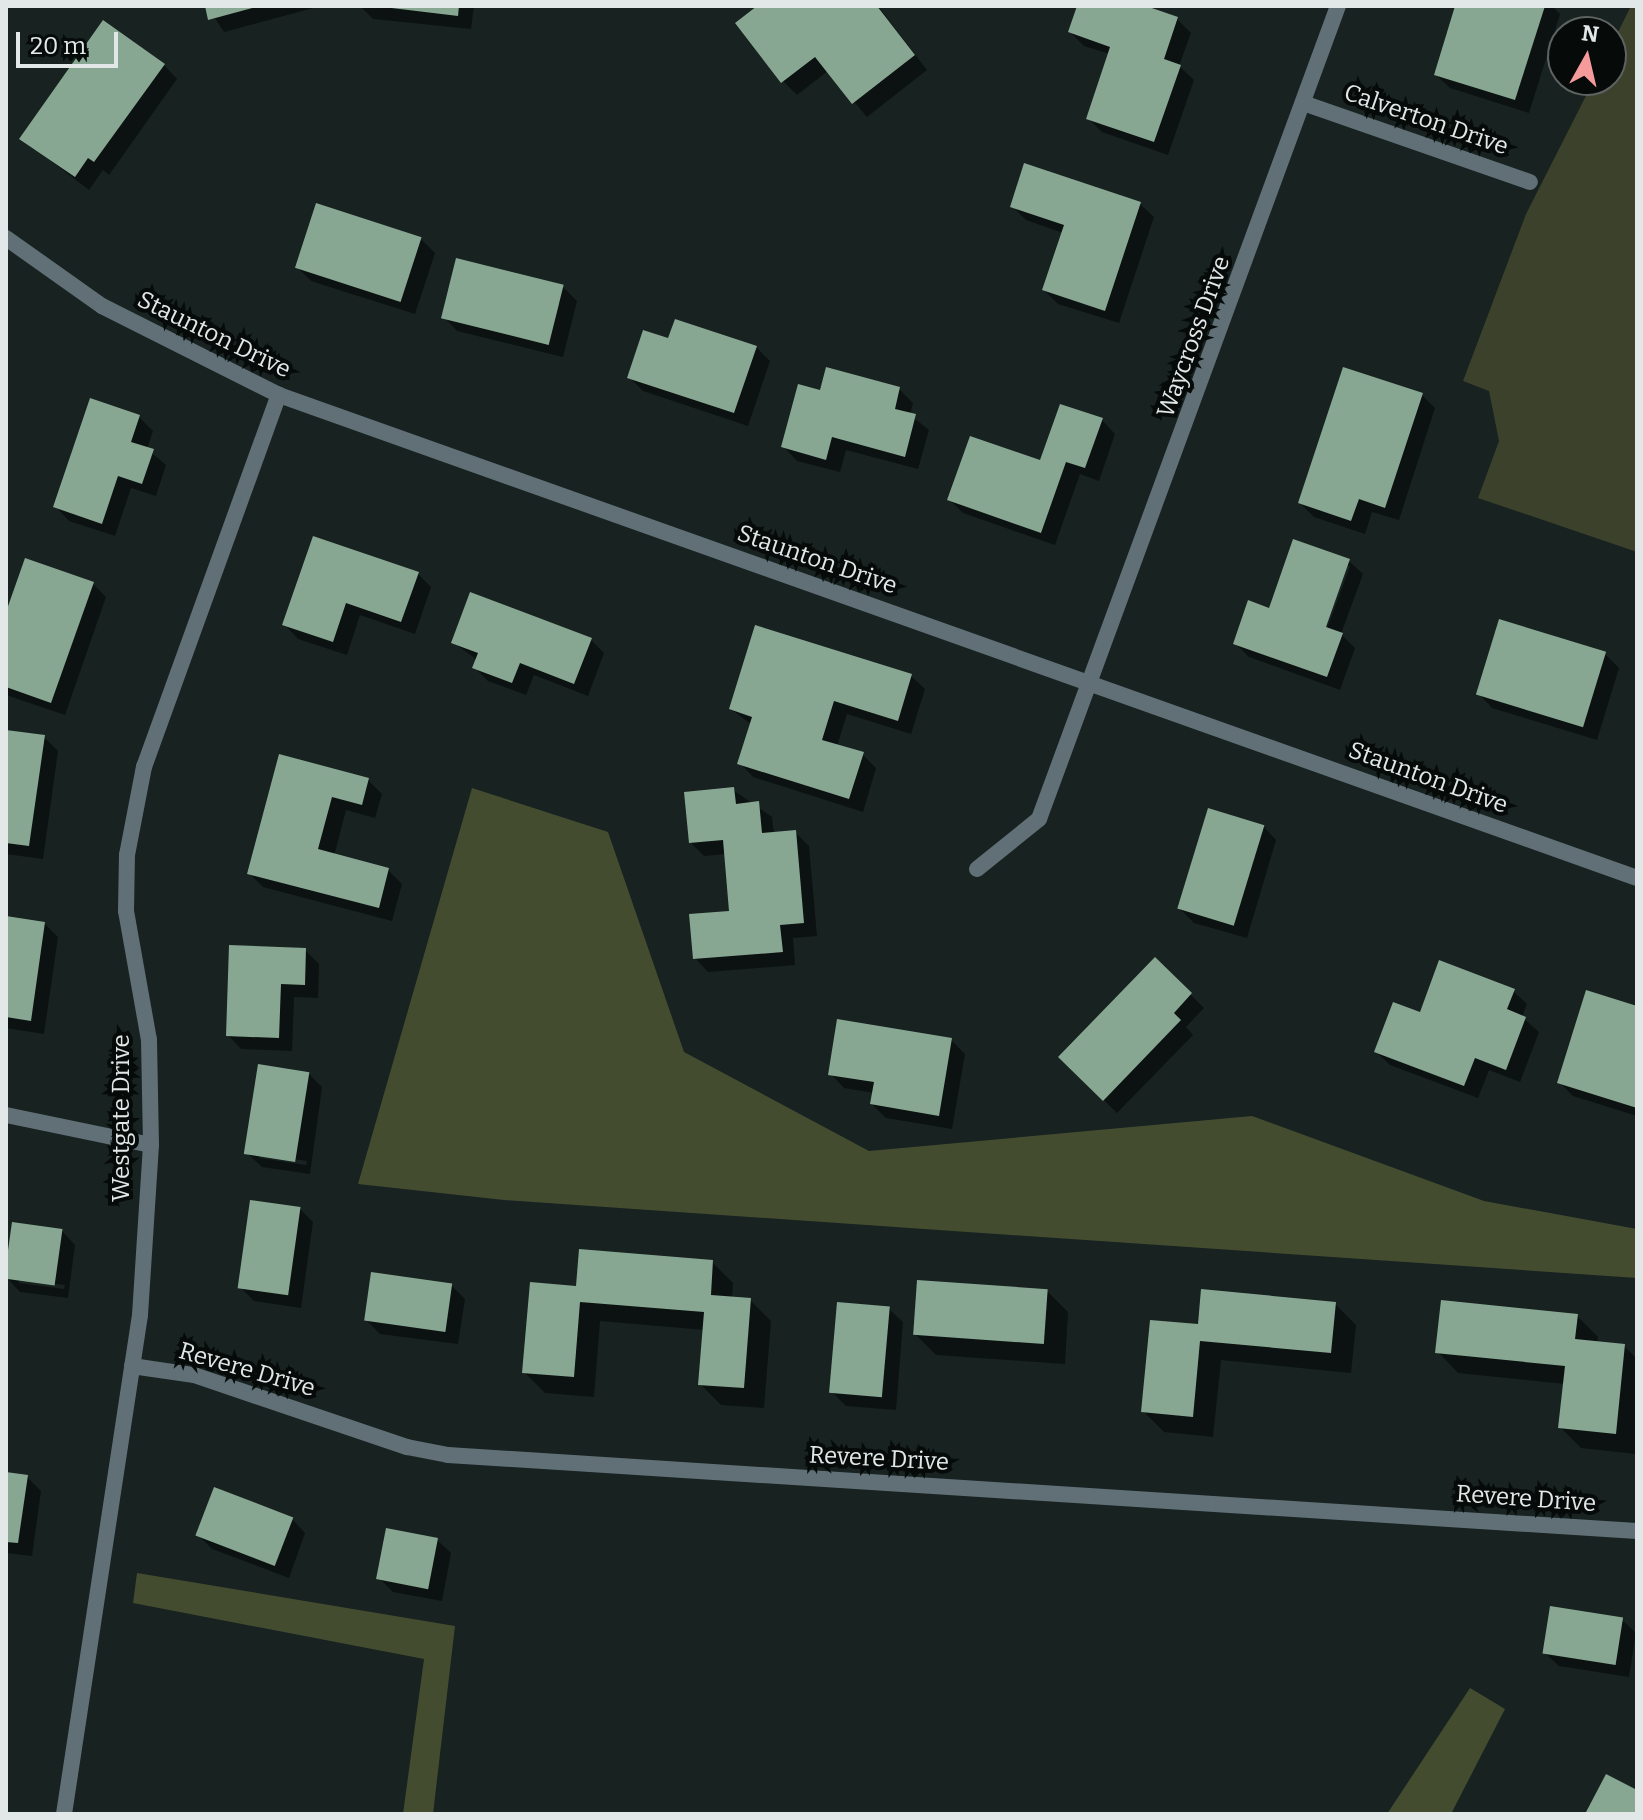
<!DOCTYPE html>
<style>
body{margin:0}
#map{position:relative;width:1643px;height:1820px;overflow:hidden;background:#172221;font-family:Bitter,serif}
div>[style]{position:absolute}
.green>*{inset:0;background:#3b412b}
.forest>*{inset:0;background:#444c30}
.shadow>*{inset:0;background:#0007}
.building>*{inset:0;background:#88a792;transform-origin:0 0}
.street>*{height:16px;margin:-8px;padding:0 8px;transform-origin:8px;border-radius:8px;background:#607076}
span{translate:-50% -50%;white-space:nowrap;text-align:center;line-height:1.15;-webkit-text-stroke:8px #060b0a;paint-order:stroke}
.street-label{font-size:24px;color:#e1e8e7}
.frame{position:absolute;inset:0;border:8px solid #e1e8e7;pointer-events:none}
.north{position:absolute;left:1547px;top:16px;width:80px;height:80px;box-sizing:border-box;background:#060b0a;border:2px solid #5e6362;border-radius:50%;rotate:8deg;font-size:22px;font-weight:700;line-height:32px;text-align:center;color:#e1e8e7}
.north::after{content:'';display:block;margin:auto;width:28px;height:36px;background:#f59b9b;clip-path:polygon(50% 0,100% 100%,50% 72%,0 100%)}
.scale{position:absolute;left:16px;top:32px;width:102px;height:36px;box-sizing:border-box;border:4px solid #e1e8e7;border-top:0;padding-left:10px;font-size:24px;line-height:28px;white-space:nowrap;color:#e1e8e7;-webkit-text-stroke:6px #060b0a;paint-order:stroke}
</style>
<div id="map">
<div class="green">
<i style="clip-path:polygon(1631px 6px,1637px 6px,1637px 552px,1478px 498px,1499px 441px,1489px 391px,1463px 381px,1526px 214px,1594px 80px,1611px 80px,1611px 46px)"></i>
</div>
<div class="forest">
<i style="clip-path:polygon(472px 788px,608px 832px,684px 1052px,869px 1151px,1252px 1116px,1484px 1201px,1637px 1229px,1637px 1278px,504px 1200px,358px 1184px)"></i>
<i style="clip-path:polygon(137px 1573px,455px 1626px,433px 1814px,403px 1814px,424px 1659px,133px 1603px)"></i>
<i style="clip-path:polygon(1470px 1688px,1505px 1709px,1451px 1814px,1387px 1814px)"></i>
</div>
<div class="shadow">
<i style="clip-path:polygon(207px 6px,317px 6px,317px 7px,224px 32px)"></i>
<i style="clip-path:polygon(360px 6px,474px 6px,471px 29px,373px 19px)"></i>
<i style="clip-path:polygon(761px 6px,878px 6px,927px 70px,867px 117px,828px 71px,797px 95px,783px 81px)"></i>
<i style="clip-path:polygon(1079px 6px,1139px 6px,1177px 19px,1191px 33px,1179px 66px,1194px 80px,1168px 155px,1102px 132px,1088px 118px,1110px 54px,1084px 46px,1070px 32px)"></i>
<i style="clip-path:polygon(1457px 6px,1552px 6px,1560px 14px,1529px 113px,1450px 88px,1436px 75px)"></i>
<i style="clip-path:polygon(164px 65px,177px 79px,109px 175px,103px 170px,89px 190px,21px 138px)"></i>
<i style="clip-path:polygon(1140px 204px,1154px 217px,1119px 323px,1058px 304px,1044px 290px,1063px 233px,1026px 220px,1012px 206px)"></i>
<i style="clip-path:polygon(317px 206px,421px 239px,435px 253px,415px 314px,311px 281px,297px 267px)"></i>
<i style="clip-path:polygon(563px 287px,577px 301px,563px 357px,457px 331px,444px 317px)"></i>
<i style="clip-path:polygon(670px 341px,756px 347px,770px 361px,748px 426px,643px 391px,630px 378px)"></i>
<i style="clip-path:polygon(899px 389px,913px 403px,910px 415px,929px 430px,918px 469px,846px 450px,840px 472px,797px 461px,784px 447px,822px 392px)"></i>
<i style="clip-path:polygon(1421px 394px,1435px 408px,1399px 520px,1372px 512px,1365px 534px,1314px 517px,1300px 503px)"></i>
<i style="clip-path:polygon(139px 417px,153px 431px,147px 449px,166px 465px,156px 496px,131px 488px,115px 536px,69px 521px,56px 507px)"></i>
<i style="clip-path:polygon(1102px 420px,1115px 434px,1099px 481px,1080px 474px,1055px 545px,963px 513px,950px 500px,1041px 463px)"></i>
<i style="clip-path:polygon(evenodd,1349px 561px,1363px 574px,1341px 634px,1355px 648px,1340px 690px,1249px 657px,1235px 643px,1270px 610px,1349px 561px,1346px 566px,1350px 566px,1324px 637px,1321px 636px,1346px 566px)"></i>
<i style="clip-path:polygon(418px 574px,431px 587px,415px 634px,360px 615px,347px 655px,298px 639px,285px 625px)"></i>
<i style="clip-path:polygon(92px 583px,106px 597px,65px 715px,6px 695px,6px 618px)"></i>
<i style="clip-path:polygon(1501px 622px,1605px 654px,1619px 668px,1597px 740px,1492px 708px,1479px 694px)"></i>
<i style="clip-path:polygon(591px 640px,604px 653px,588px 696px,534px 675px,526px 695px,488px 681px,474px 667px,477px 660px,453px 642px)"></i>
<i style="clip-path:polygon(911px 676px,925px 689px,911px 734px,847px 714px,837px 746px,862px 754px,876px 768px,863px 812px,753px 777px,740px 763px,752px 725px,731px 709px)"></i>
<i style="clip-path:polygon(6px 732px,44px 737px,58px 751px,43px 859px,6px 854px)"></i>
<i style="clip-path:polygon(280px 757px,368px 780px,382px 794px,375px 818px,346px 810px,334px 856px,388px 870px,402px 884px,392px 921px,263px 887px,249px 873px)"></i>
<i style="clip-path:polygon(733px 790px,772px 817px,774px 834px,795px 832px,809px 846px,817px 936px,793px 938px,795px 965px,708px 972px,695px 958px,731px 912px,726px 854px,704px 856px,690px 842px)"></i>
<i style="clip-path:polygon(1263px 826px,1276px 840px,1247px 938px,1194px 923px,1180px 909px)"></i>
<i style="clip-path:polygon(6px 918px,44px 923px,58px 937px,44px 1034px,6px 1028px)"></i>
<i style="clip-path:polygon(305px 950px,319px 964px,318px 998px,294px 997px,292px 1051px,241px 1049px,228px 1035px)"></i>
<i style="clip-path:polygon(1155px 960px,1204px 1008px,1186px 1027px,1193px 1035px,1117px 1113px,1060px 1057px)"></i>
<i style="clip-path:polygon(1513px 991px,1527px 1004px,1522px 1017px,1539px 1032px,1520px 1082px,1489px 1070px,1478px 1098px,1390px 1065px,1376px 1052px,1421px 1014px)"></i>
<i style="clip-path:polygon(1637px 1008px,1637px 1116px,1573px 1096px,1559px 1082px)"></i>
<i style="clip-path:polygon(951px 1040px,965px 1054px,952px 1129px,886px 1118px,872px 1104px,874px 1093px,844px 1088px,831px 1074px)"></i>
<i style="clip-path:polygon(evenodd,308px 1073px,322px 1087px,310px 1174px,262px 1167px,248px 1154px,308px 1073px,260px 1154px,307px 1161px,306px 1165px,260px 1158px,260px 1154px)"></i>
<i style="clip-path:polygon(300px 1209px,313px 1222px,301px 1308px,254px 1301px,240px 1287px)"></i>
<i style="clip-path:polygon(evenodd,62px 1231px,75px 1245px,68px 1298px,20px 1292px,7px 1278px,62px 1231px,19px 1279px,65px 1285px,64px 1289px,19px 1283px,19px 1279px)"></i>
<i style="clip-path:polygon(712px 1262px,733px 1283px,732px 1298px,750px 1300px,771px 1321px,764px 1408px,721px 1405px,700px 1384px,705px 1330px,600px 1321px,594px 1397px,545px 1393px,524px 1372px,578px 1288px)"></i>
<i style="clip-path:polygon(451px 1285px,465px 1299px,458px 1344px,380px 1334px,366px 1320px)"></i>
<i style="clip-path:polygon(1047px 1291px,1068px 1312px,1065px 1364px,936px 1355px,915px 1334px)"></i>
<i style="clip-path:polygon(1335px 1304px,1356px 1325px,1351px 1373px,1221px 1360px,1213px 1437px,1164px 1432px,1143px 1411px,1199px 1326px)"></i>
<i style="clip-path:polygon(889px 1309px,903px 1322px,896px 1410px,846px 1406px,832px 1392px)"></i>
<i style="clip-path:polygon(1577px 1316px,1598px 1337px,1597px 1343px,1624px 1346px,1637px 1359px,1636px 1454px,1581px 1448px,1560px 1427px,1565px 1384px,1458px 1373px,1438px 1352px)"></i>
<i style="clip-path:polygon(6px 1474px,27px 1477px,41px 1491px,32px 1556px,6px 1553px)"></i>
<i style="clip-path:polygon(292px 1519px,305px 1533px,289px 1578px,212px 1549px,198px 1535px)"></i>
<i style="clip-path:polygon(437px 1540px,451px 1553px,442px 1601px,393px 1592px,379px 1578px)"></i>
<i style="clip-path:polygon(1622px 1620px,1636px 1633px,1629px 1677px,1559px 1666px,1545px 1653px)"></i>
</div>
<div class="building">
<i style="clip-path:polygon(205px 6px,256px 6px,256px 7px,208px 20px)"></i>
<i style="clip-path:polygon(375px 6px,459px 6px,458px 16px)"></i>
<i style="clip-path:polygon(757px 6px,877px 6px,915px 55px,852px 104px,815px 57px,781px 83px,735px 23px)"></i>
<i style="clip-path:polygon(1077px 6px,1146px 6px,1178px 17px,1164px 59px,1181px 65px,1154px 142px,1086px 119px,1110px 47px,1068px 32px)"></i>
<i style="clip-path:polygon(1455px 6px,1545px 6px,1515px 100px,1434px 75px)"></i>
<i style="clip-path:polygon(103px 20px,165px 64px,94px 162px,88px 158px,75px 177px,19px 139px)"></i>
<i style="clip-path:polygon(1024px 163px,1141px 202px,1105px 311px,1042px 290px,1064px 225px,1010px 207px)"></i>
<i style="left:316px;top:203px;width:111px;height:68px;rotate:18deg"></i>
<i style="left:456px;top:258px;width:111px;height:62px;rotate:14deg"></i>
<i style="clip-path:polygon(675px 319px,757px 346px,734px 413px,627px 378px,643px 330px,668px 338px)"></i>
<i style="clip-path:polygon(826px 367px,900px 387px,895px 409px,916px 414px,905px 457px,832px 437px,826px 460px,781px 447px,798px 384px,820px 390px)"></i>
<i style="clip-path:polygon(1343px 367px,1423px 393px,1385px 508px,1359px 499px,1351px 521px,1298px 503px)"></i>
<i style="clip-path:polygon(90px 398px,140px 415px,131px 442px,154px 449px,142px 484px,118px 476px,102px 524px,53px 507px)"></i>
<i style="clip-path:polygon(1060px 404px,1103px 418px,1085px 468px,1066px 462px,1041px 533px,947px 500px,970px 436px,1040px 460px)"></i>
<i style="clip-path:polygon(313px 536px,419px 572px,401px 622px,346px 603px,333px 642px,282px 625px)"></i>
<i style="clip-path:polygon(1293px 539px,1350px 559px,1326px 627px,1343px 633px,1327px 677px,1233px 644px,1248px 600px,1269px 608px)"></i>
<i style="clip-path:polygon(25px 558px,94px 582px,51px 703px,6px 687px,6px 612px)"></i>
<i style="clip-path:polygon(470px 592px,592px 638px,574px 684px,520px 663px,512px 683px,472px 668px,478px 653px,451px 643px)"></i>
<i style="left:1499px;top:619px;width:112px;height:79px;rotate:17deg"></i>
<i style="clip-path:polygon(755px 625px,912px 674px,898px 721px,834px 701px,822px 740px,864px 752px,849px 799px,737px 764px,752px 717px,729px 709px)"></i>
<i style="clip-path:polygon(6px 730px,45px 735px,29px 846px,6px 843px)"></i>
<i style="clip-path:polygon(279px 754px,369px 778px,362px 805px,332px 797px,318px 849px,389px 868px,379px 908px,247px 874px)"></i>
<i style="clip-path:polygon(734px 787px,736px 804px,759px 801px,762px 833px,796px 830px,804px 923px,780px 925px,783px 952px,693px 959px,689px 914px,729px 911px,723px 840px,689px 843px,684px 792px)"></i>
<i style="left:1208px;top:808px;width:59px;height:105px;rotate:17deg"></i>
<i style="clip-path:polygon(6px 916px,45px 922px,31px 1021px,6px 1017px)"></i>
<i style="clip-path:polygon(229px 945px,306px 948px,305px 985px,281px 984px,279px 1038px,226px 1036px)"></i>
<i style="clip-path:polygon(1155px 957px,1192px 993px,1174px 1013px,1181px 1020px,1103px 1101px,1058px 1057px)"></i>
<i style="clip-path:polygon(1439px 960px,1515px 989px,1507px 1009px,1526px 1017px,1506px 1070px,1475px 1058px,1464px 1086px,1374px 1052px,1393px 1002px,1420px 1012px)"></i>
<i style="clip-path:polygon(1586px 990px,1637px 1006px,1637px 1108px,1557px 1083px)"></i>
<i style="clip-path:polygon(837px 1019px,952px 1038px,939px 1116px,870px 1104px,874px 1082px,828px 1075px)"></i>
<i style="left:258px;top:1064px;width:52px;height:91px;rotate:9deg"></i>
<i style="left:250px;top:1200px;width:51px;height:89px;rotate:8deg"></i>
<i style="left:12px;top:1222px;width:51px;height:57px;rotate:8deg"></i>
<i style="clip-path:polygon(579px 1249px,713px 1260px,711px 1295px,751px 1298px,744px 1388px,698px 1385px,704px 1312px,580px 1302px,574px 1377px,522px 1373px,530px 1282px,576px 1286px)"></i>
<i style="left:371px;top:1272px;width:82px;height:49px;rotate:8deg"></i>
<i style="left:917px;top:1280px;width:131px;height:55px;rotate:4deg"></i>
<i style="clip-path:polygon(1201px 1289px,1336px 1302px,1331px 1353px,1200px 1341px,1193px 1417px,1141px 1412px,1150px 1320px,1198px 1324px)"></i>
<i style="clip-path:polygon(1441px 1300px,1578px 1314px,1575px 1339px,1625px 1344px,1616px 1434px,1558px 1428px,1565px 1366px,1435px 1353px)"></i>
<i style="left:837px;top:1302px;width:53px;height:91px;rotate:5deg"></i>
<i style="clip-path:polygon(6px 1472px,28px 1475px,18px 1543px,6px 1542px)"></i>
<i style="left:214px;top:1487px;width:85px;height:52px;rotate:21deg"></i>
<i style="left:386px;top:1528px;width:53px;height:52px;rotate:11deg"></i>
<i style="left:1550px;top:1606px;width:74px;height:48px;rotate:9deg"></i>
<i style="clip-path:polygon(1606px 1774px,1637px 1790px,1637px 1814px,1585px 1814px)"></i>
</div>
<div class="street">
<i style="left:1306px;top:104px;width:237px;rotate:19.2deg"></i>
<i style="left:6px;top:238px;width:118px;rotate:35.3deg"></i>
<i style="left:102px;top:306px;width:198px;rotate:26.7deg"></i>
<i style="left:279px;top:395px;width:1441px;rotate:19.58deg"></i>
<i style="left:977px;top:869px;width:80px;rotate:-38.9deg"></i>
<i style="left:1039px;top:819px;width:866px;rotate:-69.81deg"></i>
<i style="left:6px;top:1115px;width:148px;rotate:11.7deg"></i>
<i style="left:132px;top:1366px;width:63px;rotate:8.3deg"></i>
<i style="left:194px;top:1375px;width:225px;rotate:18.7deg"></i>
<i style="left:407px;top:1447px;width:42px;rotate:11deg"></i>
<i style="left:448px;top:1455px;width:1191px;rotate:3.66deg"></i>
<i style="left:64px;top:1814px;width:505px;rotate:-81.34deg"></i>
<i style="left:140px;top:1315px;width:170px;rotate:-86.3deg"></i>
<i style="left:151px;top:1145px;width:105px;rotate:-91.1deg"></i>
<i style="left:149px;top:1040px;width:131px;rotate:-100.1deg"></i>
<i style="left:126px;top:911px;width:56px;rotate:-89deg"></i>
<i style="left:127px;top:855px;width:90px;rotate:-79.1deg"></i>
<i style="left:144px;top:767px;width:396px;rotate:-70.1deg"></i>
</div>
<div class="street-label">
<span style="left:1426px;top:120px;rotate:19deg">Calverton Drive</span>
<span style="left:214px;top:335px;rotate:26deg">Staunton Drive</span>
<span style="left:1194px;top:337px;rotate:-70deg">Waycross Drive</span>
<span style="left:817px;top:560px;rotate:19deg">Staunton Drive</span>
<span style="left:1428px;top:778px;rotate:20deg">Staunton Drive</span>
<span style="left:122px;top:1118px;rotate:-90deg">Westgate Drive</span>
<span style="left:247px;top:1370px;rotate:16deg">Revere Drive</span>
<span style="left:879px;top:1459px;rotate:3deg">Revere Drive</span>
<span style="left:1526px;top:1499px;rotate:4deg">Revere Drive</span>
</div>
<div class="frame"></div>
<div class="north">N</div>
<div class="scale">20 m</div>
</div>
